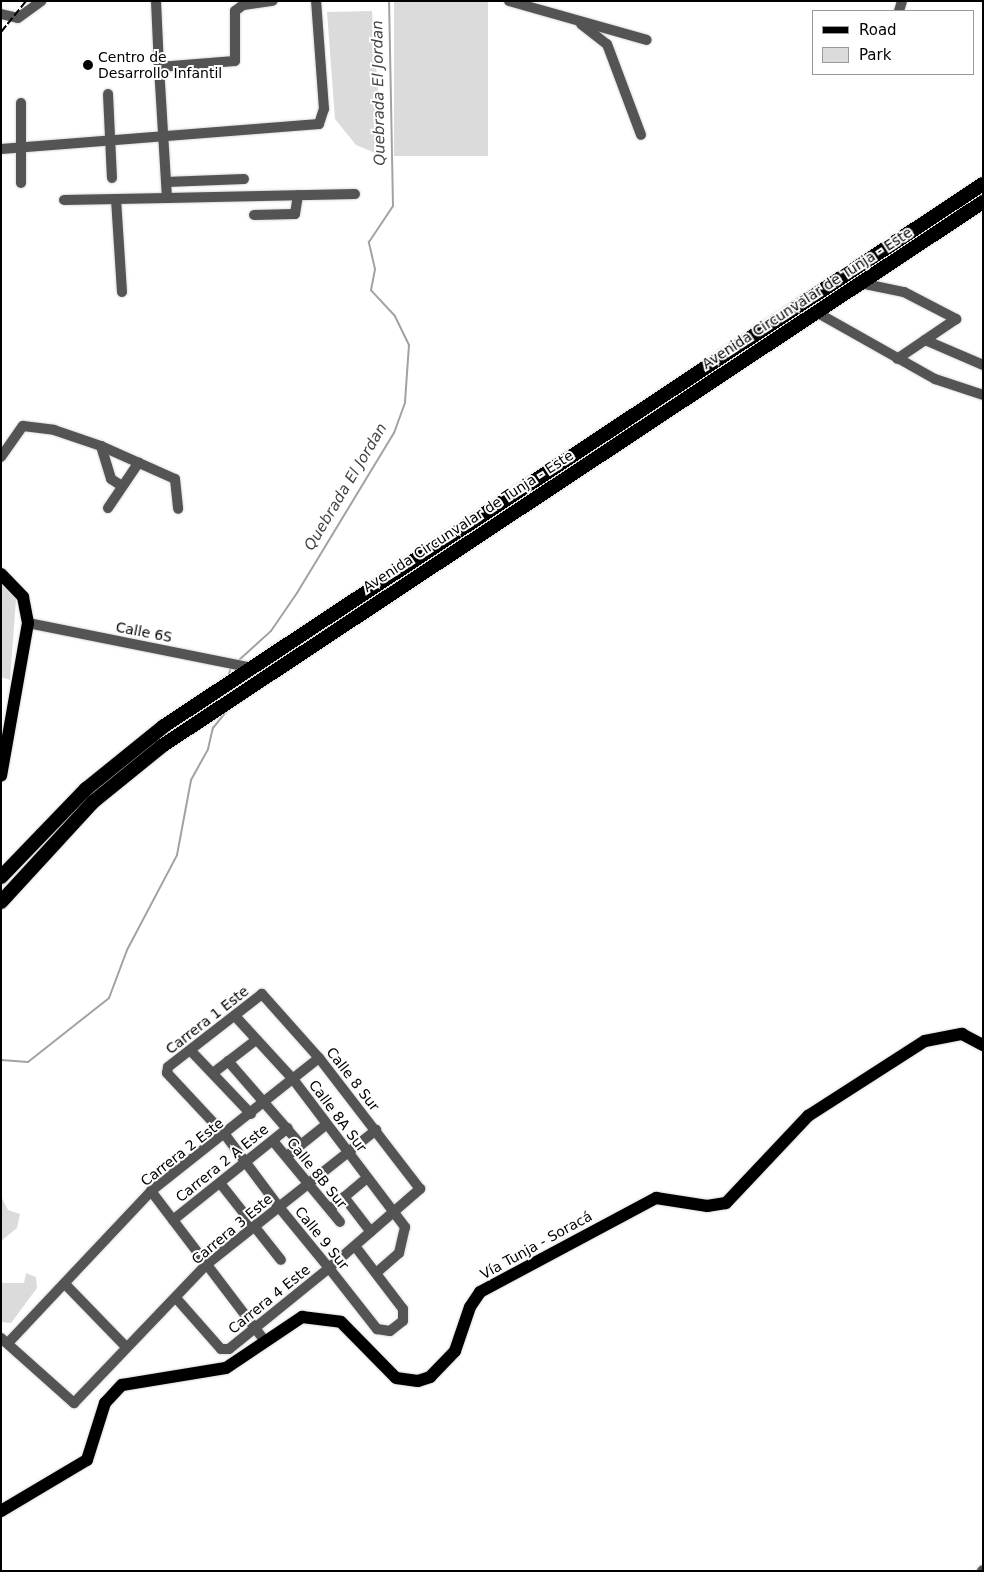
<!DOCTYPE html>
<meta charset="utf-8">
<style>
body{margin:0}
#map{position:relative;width:984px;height:1572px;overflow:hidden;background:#fff;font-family:"DejaVu Sans",sans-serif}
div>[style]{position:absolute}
.green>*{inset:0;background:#dbdbdb;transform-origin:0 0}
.stream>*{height:2px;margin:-1px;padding:0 1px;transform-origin:1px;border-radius:1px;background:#a2a2a2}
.roads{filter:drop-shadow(0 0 1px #dbdbdb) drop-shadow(0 0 1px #dbdbdb)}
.minor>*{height:10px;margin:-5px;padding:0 5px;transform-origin:5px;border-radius:5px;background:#545454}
.major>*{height:12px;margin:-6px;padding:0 6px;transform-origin:6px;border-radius:6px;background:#000}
.highway>*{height:14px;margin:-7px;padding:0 7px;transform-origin:7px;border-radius:7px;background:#000}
.rail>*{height:2px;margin-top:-1px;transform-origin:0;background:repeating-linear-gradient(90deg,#000 0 8px,transparent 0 10.5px)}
.dots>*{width:14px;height:14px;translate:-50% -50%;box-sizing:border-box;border:2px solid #fff;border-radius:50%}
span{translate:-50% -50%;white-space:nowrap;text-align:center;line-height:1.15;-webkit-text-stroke:4px #fff;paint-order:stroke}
.poi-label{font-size:14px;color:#000}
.left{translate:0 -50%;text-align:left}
.street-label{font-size:14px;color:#000}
.water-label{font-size:15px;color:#434343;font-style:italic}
.frame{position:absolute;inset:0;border:2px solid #000;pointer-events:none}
.legend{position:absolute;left:812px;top:10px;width:162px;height:65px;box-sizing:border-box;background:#fff;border:1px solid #999;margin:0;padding:6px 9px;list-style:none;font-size:15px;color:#000}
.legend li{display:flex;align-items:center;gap:10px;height:25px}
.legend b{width:25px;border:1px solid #999}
</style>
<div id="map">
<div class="green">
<i style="left:394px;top:1px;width:94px;height:155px"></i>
<i style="clip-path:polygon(372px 11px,383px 156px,356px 145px,335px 119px,327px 12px)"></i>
<i style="clip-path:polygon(1px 583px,16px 599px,10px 680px,1px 677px)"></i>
<i style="clip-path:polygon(1px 1196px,8px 1210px,20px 1214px,17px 1228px,1px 1241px)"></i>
<i style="clip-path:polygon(26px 1273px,36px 1277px,37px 1288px,11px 1323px,1px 1322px,1px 1283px,24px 1283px)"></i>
</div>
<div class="stream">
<i style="left:239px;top:660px;width:43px;rotate:-42.2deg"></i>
<i style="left:271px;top:631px;width:46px;rotate:-55.6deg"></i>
<i style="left:297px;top:593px;width:187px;rotate:-58.8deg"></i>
<i style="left:394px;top:433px;width:33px;rotate:-70deg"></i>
<i style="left:405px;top:402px;width:57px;rotate:-86deg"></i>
<i style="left:409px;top:345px;width:32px;rotate:-116deg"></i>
<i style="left:395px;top:316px;width:35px;rotate:-133deg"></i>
<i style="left:371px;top:290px;width:21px;rotate:-79deg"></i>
<i style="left:375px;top:269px;width:28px;rotate:-103deg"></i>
<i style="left:369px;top:242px;width:43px;rotate:-56.3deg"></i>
<i style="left:393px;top:206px;width:205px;rotate:-91.1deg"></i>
<i style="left:229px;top:674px;width:7px;rotate:-74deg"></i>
<i style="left:1px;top:1060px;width:27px;rotate:4deg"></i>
<i style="left:28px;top:1062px;width:103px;rotate:-38.3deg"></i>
<i style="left:109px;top:998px;width:51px;rotate:-69.4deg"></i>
<i style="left:127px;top:950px;width:107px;rotate:-62.2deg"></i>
<i style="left:177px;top:855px;width:76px;rotate:-79.4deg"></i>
<i style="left:191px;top:780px;width:35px;rotate:-61deg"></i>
<i style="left:208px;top:749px;width:22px;rotate:-77deg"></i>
<i style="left:213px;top:728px;width:22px;rotate:-51deg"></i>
</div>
<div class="roads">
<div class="minor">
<i style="left:156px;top:1px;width:66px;rotate:87.4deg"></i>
<i style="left:159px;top:67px;width:76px;rotate:-4.5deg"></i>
<i style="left:235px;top:61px;width:50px;rotate:-90deg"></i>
<i style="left:235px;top:11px;width:10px;rotate:-37deg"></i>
<i style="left:243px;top:5px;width:30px;rotate:-8deg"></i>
<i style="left:509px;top:1px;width:143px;rotate:15.8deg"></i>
<i style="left:899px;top:11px;width:10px;rotate:-73deg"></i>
<i style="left:1px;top:14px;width:17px;rotate:13deg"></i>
<i style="left:18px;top:18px;width:29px;rotate:-36deg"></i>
<i style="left:581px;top:24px;width:33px;rotate:38deg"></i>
<i style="left:607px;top:44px;width:97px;rotate:69.5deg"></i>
<i style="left:108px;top:94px;width:84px;rotate:87.3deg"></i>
<i style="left:1px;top:149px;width:319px;rotate:-4.5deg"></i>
<i style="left:319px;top:124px;width:16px;rotate:-72deg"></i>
<i style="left:324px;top:109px;width:108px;rotate:-94.2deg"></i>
<i style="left:166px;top:182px;width:78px;rotate:-2.2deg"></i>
<i style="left:21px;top:183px;width:80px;rotate:-90deg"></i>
<i style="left:167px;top:198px;width:188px;rotate:-1.2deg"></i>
<i style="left:64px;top:200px;width:52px;rotate:-1.1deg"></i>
<i style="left:254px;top:215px;width:41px;rotate:-1.4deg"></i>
<i style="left:295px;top:214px;width:19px;rotate:-81deg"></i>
<i style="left:860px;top:283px;width:45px;rotate:11.6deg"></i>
<i style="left:904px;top:292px;width:59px;rotate:27.4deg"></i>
<i style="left:956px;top:319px;width:71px;rotate:145.9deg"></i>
<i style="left:122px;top:292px;width:93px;rotate:-93.7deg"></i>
<i style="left:116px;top:199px;width:51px;rotate:-1.1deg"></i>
<i style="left:167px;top:198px;width:131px;rotate:-93.5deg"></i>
<i style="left:816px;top:312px;width:137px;rotate:29.4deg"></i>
<i style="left:935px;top:379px;width:51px;rotate:18.4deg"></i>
<i style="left:925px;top:340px;width:63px;rotate:23.3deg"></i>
<i style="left:101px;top:446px;width:81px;rotate:24deg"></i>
<i style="left:175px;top:479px;width:30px;rotate:84deg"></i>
<i style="left:1px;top:457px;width:38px;rotate:-55deg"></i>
<i style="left:23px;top:426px;width:31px;rotate:7deg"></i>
<i style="left:54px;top:430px;width:50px;rotate:18.8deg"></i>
<i style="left:101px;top:446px;width:34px;rotate:73deg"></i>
<i style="left:111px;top:479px;width:13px;rotate:32deg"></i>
<i style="left:108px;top:508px;width:55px;rotate:-56deg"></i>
<i style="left:28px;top:623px;width:230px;rotate:11.3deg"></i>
<i style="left:235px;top:1016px;width:86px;rotate:47.4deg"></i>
<i style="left:293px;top:1079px;width:186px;rotate:52.9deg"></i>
<i style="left:405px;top:1227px;width:27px;rotate:103deg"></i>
<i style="left:399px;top:1253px;width:30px;rotate:139deg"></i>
<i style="left:191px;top:1051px;width:87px;rotate:46.4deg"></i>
<i style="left:228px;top:1061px;width:111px;rotate:49deg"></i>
<i style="left:213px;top:1073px;width:54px;rotate:-37.5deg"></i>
<i style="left:273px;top:1141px;width:105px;rotate:50.4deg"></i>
<i style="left:287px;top:1156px;width:51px;rotate:-38.7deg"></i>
<i style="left:220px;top:1183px;width:98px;rotate:51.6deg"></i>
<i style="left:151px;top:1191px;width:188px;rotate:52.8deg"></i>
<i style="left:344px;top:1197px;width:44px;rotate:52.4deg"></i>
<i style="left:330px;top:1209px;width:48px;rotate:-40deg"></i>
<i style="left:173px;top:1220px;width:147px;rotate:-38.7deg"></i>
<i style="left:66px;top:1285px;width:86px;rotate:45.9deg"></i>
<i style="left:176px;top:1298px;width:68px;rotate:48.6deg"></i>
<i style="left:221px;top:1349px;width:8px"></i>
<i style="left:229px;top:1349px;width:129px;rotate:-39deg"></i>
<i style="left:329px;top:1268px;width:121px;rotate:-41deg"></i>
<i style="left:420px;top:1189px;width:165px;rotate:-127.6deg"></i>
<i style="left:319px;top:1058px;width:86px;rotate:-131.7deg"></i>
<i style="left:262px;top:994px;width:119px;rotate:142.2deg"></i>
<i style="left:168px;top:1067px;width:6px;rotate:99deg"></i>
<i style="left:167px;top:1073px;width:86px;rotate:46.9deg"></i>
<i style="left:226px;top:1136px;width:89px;rotate:53.3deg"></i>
<i style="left:279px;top:1207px;width:79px;rotate:50.7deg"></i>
<i style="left:329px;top:1268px;width:78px;rotate:51.8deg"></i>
<i style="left:377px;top:1329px;width:13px;rotate:9deg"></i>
<i style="left:390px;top:1331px;width:16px;rotate:-38deg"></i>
<i style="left:403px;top:1321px;width:12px;rotate:-90deg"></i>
<i style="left:403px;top:1309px;width:79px;rotate:-127.3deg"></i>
<i style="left:1px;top:1338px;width:98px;rotate:41.7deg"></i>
<i style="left:74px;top:1403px;width:192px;rotate:-46.3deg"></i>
<i style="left:207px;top:1264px;width:216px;rotate:-38.4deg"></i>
<i style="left:8px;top:1343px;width:209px;rotate:-46.7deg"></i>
<i style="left:151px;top:1191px;width:214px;rotate:-38.4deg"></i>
<i style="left:982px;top:1571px;width:1px;rotate:-45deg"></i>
</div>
<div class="major">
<i style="left:1px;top:574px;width:32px;rotate:46deg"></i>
<i style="left:23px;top:597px;width:26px;rotate:79deg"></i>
<i style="left:28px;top:623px;width:155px;rotate:100deg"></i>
<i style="left:1px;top:1511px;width:100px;rotate:-30.7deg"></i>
<i style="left:87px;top:1460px;width:60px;rotate:-72.5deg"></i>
<i style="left:105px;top:1403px;width:25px;rotate:-47deg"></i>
<i style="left:122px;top:1385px;width:105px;rotate:-9.3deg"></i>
<i style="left:226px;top:1368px;width:92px;rotate:-33.9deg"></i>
<i style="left:302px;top:1317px;width:39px;rotate:7deg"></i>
<i style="left:341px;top:1322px;width:78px;rotate:45.5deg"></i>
<i style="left:396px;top:1378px;width:22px;rotate:8deg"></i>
<i style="left:418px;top:1381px;width:13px;rotate:-18deg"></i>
<i style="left:430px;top:1377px;width:36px;rotate:-46deg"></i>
<i style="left:455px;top:1351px;width:46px;rotate:-71.2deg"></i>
<i style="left:470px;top:1307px;width:18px;rotate:-56deg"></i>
<i style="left:480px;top:1292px;width:200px;rotate:-28.1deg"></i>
<i style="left:656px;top:1198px;width:52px;rotate:8.9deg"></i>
<i style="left:707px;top:1206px;width:19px;rotate:-9deg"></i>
<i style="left:726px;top:1203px;width:120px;rotate:-46.7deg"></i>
<i style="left:808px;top:1116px;width:139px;rotate:-32.7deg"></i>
<i style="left:925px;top:1041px;width:38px;rotate:-11deg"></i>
<i style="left:962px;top:1034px;width:24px;rotate:28deg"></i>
</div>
<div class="highway">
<i style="left:1px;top:877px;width:122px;rotate:-46deg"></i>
<i style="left:86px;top:789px;width:100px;rotate:-38.9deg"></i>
<i style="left:164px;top:726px;width:982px;rotate:-33.5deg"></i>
<i style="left:1px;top:902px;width:136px;rotate:-47.4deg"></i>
<i style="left:93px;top:802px;width:89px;rotate:-39.1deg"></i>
<i style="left:162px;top:746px;width:985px;rotate:-33.53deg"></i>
</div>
</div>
<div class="rail">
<i style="left:1px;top:32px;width:40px;rotate:-51deg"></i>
</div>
<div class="dots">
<i style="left:88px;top:65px;background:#000"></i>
</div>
<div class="poi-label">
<span class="left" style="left:98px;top:65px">Centro de<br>Desarrollo Infantil</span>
</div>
<div class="street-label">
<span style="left:807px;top:298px;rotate:-33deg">Avenida Circunvalar de Tunja - Este</span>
<span style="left:468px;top:521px;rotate:-33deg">Avenida Circunvalar de Tunja - Este</span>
<span style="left:144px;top:632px;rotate:11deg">Calle 6S</span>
<span style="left:207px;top:1020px;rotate:-38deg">Carrera 1 Este</span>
<span style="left:353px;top:1079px;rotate:52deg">Calle 8 Sur</span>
<span style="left:338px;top:1116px;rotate:53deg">Calle 8A Sur</span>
<span style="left:182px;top:1152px;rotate:-38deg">Carrera 2 Este</span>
<span style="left:222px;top:1163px;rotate:-39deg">Carrera 2 A Este</span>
<span style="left:317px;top:1173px;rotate:51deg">Calle 8B Sur</span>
<span style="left:232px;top:1229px;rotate:-40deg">Carrera 3 Este</span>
<span style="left:322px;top:1238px;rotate:51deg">Calle 9 Sur</span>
<span style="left:536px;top:1245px;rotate:-29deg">Vía Tunja - Soracá</span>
<span style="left:269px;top:1299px;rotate:-39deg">Carrera 4 Este</span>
</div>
<div class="water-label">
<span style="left:379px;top:93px;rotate:-91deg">Quebrada El Jordan</span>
<span style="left:346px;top:487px;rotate:-59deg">Quebrada El Jordan</span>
</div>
<div class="frame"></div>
<ul class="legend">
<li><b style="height:6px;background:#000"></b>Road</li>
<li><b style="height:14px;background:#dbdbdb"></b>Park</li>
</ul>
</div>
